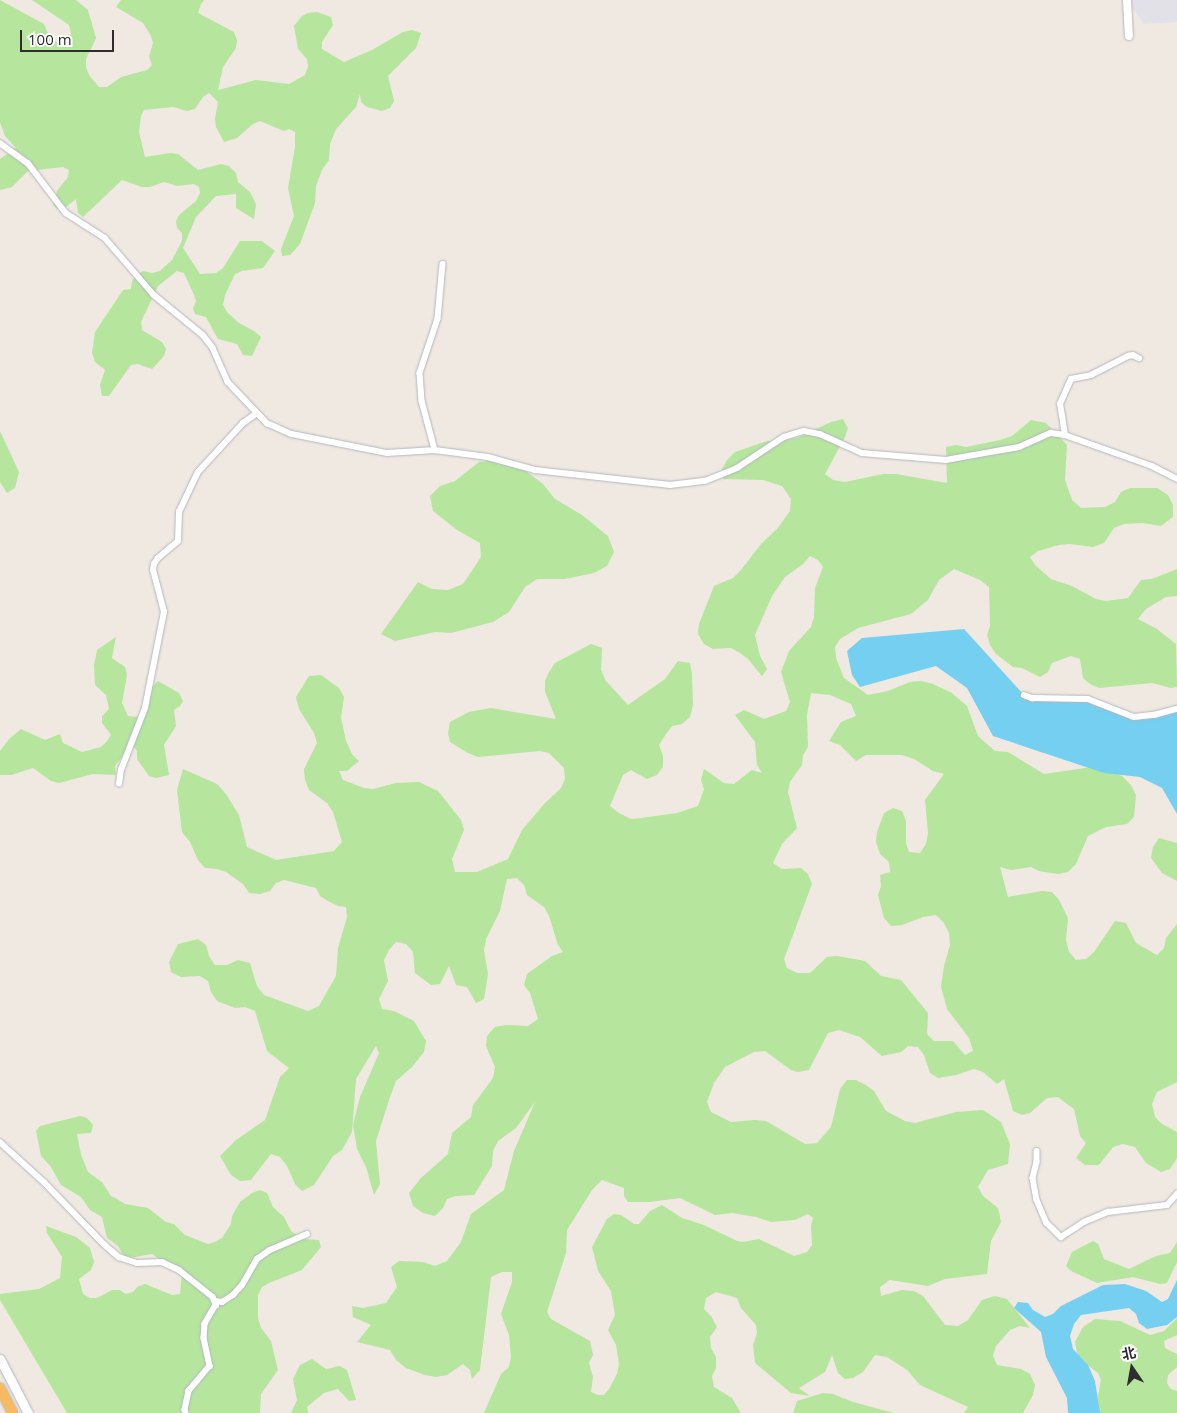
<!DOCTYPE html>
<meta charset="utf-8">
<style>
body{margin:0}
#map{position:relative;width:1177px;height:1413px;overflow:hidden;background:#efe9e1;font-family:"Open Sans","Noto Sans SC",sans-serif}
div>[style]{position:absolute}
.industrial>*{inset:0;background:#e3e1e8}
.green>*{inset:0;background:#b6e59e}
.water>*{inset:0;background:#75cff0}
.roads{filter:drop-shadow(0 0 1px #b4b7c1) drop-shadow(0 0 1px #b4b7c1)}
.minor>*{height:5.5px;margin:-2.75px;padding:0 2.75px;transform-origin:2.75px;border-radius:2.75px;background:#fff}
.tertiary>*{height:8px;margin:-4px;padding:0 4px;transform-origin:4px;border-radius:4px;background:#fff}
.secondary>*{height:9px;margin:-4.5px;padding:0 4.5px;transform-origin:4.5px;border-radius:4.5px;background:#fff}
.trunk>*{height:10px;margin:-5px;padding:0 5px;transform-origin:5px;border-radius:5px;background:#f8ba60}
span{translate:-50% -50%;white-space:nowrap;text-align:center;line-height:1.15;-webkit-text-stroke:4px #fff;paint-order:stroke}
.north{position:absolute;left:1107px;top:1343px;width:50px;height:50px;-webkit-text-stroke:4px #fff;paint-order:stroke;rotate:348deg;font-size:14px;font-weight:700;line-height:20px;text-align:center;color:#2e2e2e}
.north::after{content:'';display:block;margin:auto;width:18px;height:22px;background:#2e2e2e;clip-path:polygon(50% 0,100% 100%,50% 72%,0 100%)}
.scale{position:absolute;left:20px;top:30px;width:94px;height:22px;box-sizing:border-box;border:2px solid #2e2e2e;border-top:0;padding-left:6px;font-size:15px;line-height:18px;white-space:nowrap;color:#2e2e2e;-webkit-text-stroke:4px #fff;paint-order:stroke}
</style>
<div id="map">
<div class="industrial">
<i style="clip-path:polygon(1132px 0,1177px 0,1177px 22px,1144px 24px,1133px 9px)"></i>
</div>
<div class="green">
<i style="clip-path:polygon(0 0,44px 24px,50px 38px,63px 46px,71px 33px,69px 25px,32px 0,76px 0,88px 10px,96px 38px,86px 59px,86px 67px,89px 75px,99px 87px,107px 87px,121px 77px,147px 70px,152px 65px,149px 57px,153px 43px,151px 36px,143px 23px,116px 7px,121px 0,204px 0,201px 4px,198px 13px,234px 32px,237px 40px,236px 48px,223px 67px,218px 90px,256px 80px,289px 84px,305px 75px,308px 67px,307px 59px,298px 49px,294px 26px,302px 16px,308px 13px,317px 12px,331px 17px,333px 25px,322px 42px,322px 49px,344px 62px,372px 50px,403px 32px,412px 30px,421px 33px,416px 48px,388px 76px,394px 101px,390px 108px,382px 111px,367px 107px,361px 102px,360px 94px,356px 107px,336px 129px,330px 144px,329px 160px,322px 170px,316px 186px,315px 203px,300px 244px,290px 255px,282px 256px,281px 249px,294px 216px,288px 188px,295px 147px,295px 132px,289px 129px,284px 131px,260px 121px,253px 124px,237px 138px,224px 142px,216px 127px,215px 119px,218px 102px,209px 93px,203px 97px,195px 109px,187px 111px,173px 107px,144px 110px,141px 116px,139px 132px,145px 157px,170px 153px,178px 154px,198px 170px,221px 164px,229px 166px,236px 173px,238px 182px,250px 192px,256px 204px,254px 219px,236px 208px,236px 194px,216px 196px,196px 217px,183px 248px,200px 274px,216px 273px,223px 268px,240px 241px,262px 241px,275px 251px,263px 268px,242px 271px,235px 274px,225px 295px,223px 305px,227px 312px,239px 323px,254px 331px,261px 337px,252px 356px,243px 355px,237px 344px,218px 339px,206px 317px,195px 314px,193px 308px,196px 301px,194px 295px,184px 273px,177px 271px,158px 286px,141px 322px,142px 330px,162px 342px,166px 349px,164px 356px,152px 369px,138px 364px,131px 365px,109px 396px,102px 396px,100px 385px,105px 370px,95px 362px,92px 353px,95px 332px,123px 290px,131px 289px,132px 281px,136px 276px,143px 271px,152px 273px,160px 271px,172px 260px,182px 241px,182px 233px,177px 228px,176px 221px,179px 215px,196px 201px,200px 193px,199px 187px,194px 184px,177px 186px,164px 182px,150px 187px,142px 187px,122px 180px,83px 217px,78px 213px,76px 199px,66px 207px,57px 209px,53px 205px,57px 191px,68px 177px,69px 170px,63px 167px,28px 171px,12px 187px,0 190px,0 159px,16px 148px,5px 136px,0 122px)"></i>
<i style="clip-path:polygon(evenodd,843px 419px,848px 428px,845px 437px,825px 474px,833px 480px,845px 482px,883px 474px,896px 474px,947px 483px,946px 447px,956px 445px,966px 447px,1000px 440px,1012px 436px,1031px 420px,1046px 423px,1067px 445px,1065px 480px,1072px 500px,1081px 508px,1105px 507px,1115px 502px,1121px 492px,1130px 488px,1157px 488px,1168px 495px,1173px 505px,1173px 517px,1161px 526px,1143px 523px,1124px 524px,1114px 528px,1104px 543px,1093px 547px,1070px 544px,1059px 545px,1038px 551px,1030px 557px,1035px 565px,1051px 579px,1072px 586px,1096px 599px,1106px 601px,1128px 598px,1141px 580px,1152px 579px,1177px 569px,1177px 596px,1166px 597px,1146px 609px,1138px 619px,1157px 629px,1176px 644px,1177px 687px,1171px 688px,1152px 683px,1099px 688px,1090px 684px,1083px 678px,1080px 659px,1071px 656px,1052px 663px,1048px 672px,1040px 677px,1022px 668px,1013px 667px,996px 654px,990px 645px,987px 635px,990px 626px,989px 587px,980px 580px,954px 569px,939px 580px,928px 600px,911px 614px,858px 628px,840px 639px,835px 647px,836px 658px,844px 678px,868px 695px,888px 691px,910px 682px,921px 681px,933px 684px,952px 693px,967px 706px,978px 736px,995px 751px,1008px 752px,1044px 774px,1099px 766px,1122px 776px,1131px 785px,1136px 795px,1134px 817px,1127px 824px,1106px 827px,1088px 836px,1076px 864px,1068px 872px,1058px 874px,1039px 871px,1031px 867px,1011px 870px,1000px 867px,1008px 897px,1042px 891px,1052px 892px,1059px 900px,1068px 918px,1066px 940px,1069px 952px,1076px 960px,1086px 959px,1094px 952px,1115px 921px,1126px 923px,1136px 943px,1157px 955px,1164px 948px,1166px 938px,1177px 924px,1177px 1082px,1157px 1092px,1152px 1104px,1155px 1117px,1162px 1124px,1177px 1132px,1177px 1158px,1170px 1169px,1161px 1172px,1146px 1163px,1135px 1147px,1123px 1144px,1113px 1147px,1099px 1165px,1085px 1165px,1076px 1158px,1086px 1143px,1080px 1136px,1074px 1109px,1067px 1104px,1058px 1097px,1047px 1098px,1030px 1113px,1022px 1115px,1013px 1111px,1004px 1079px,997px 1084px,983px 1072px,974px 1069px,956px 1075px,938px 1078px,930px 1073px,924px 1055px,918px 1047px,908px 1046px,901px 1052px,882px 1056px,860px 1037px,839px 1030px,828px 1033px,809px 1070px,798px 1072px,791px 1070px,765px 1051px,754px 1052px,725px 1067px,714px 1083px,707px 1102px,711px 1112px,731px 1122px,754px 1120px,766px 1121px,805px 1144px,817px 1143px,831px 1127px,840px 1089px,847px 1080px,856px 1080px,866px 1085px,874px 1091px,886px 1111px,905px 1121px,915px 1123px,956px 1112px,983px 1110px,1001px 1122px,1010px 1144px,1008px 1164px,988px 1170px,978px 1187px,983px 1196px,998px 1208px,1001px 1222px,991px 1241px,987px 1274px,945px 1279px,928px 1286px,890px 1280px,880px 1287px,881px 1296px,902px 1290px,914px 1291px,923px 1296px,945px 1325px,958px 1326px,968px 1320px,982px 1300px,995px 1296px,1007px 1299px,1030px 1328px,1020px 1326px,1010px 1330px,996px 1346px,993px 1356px,997px 1365px,1021px 1369px,1030px 1374px,1035px 1385px,1033px 1395px,1023px 1413px,964px 1413px,968px 1407px,920px 1385px,907px 1370px,887px 1357px,875px 1355px,863px 1372px,853px 1378px,845px 1379px,838px 1373px,832px 1355px,825px 1372px,799px 1388px,810px 1396px,791px 1393px,755px 1363px,753px 1345px,757px 1333px,756px 1325px,741px 1308px,737px 1298px,716px 1292px,706px 1298px,704px 1309px,711px 1316px,717px 1327px,710px 1337px,711px 1348px,716px 1357px,716px 1368px,712px 1376px,714px 1387px,732px 1398px,741px 1413px,484px 1413px,501px 1374px,509px 1367px,511px 1357px,509px 1335px,501px 1314px,512px 1282px,512px 1272px,502px 1272px,491px 1277px,480px 1370px,472px 1379px,470px 1370px,463px 1364px,447px 1375px,436px 1377px,425px 1375px,406px 1368px,396px 1360px,390px 1350px,357px 1342px,371px 1325px,353px 1317px,352px 1306px,363px 1308px,386px 1303px,397px 1287px,391px 1267px,399px 1261px,423px 1262px,435px 1266px,447px 1261px,461px 1242px,471px 1214px,504px 1190px,514px 1151px,535px 1102px,516px 1128px,498px 1141px,493px 1151px,492px 1166px,474px 1195px,456px 1196px,447px 1199px,443px 1208px,435px 1216px,423px 1213px,413px 1206px,409px 1193px,421px 1178px,448px 1154px,452px 1133px,471px 1117px,473px 1105px,493px 1078px,495px 1067px,486px 1046px,487px 1036px,495px 1027px,506px 1025px,528px 1026px,538px 1019px,530px 993px,524px 985px,527px 974px,552px 956px,563px 952px,558px 945px,549px 916px,544px 907px,527px 895px,524px 885px,517px 878px,507px 879px,500px 911px,486px 939px,484px 950px,488px 974px,484px 999px,476px 1003px,467px 987px,456px 985px,449px 966px,440px 984px,431px 985px,415px 973px,413px 952px,406px 944px,396px 942px,389px 950px,384px 960px,388px 981px,379px 999px,382px 1009px,394px 1011px,414px 1021px,426px 1041px,424px 1052px,412px 1067px,396px 1081px,389px 1100px,376px 1141px,380px 1184px,374px 1195px,366px 1167px,357px 1149px,353px 1125px,360px 1097px,379px 1053px,376px 1046px,356px 1079px,352px 1132px,342px 1150px,333px 1156px,314px 1185px,302px 1191px,295px 1184px,287px 1166px,280px 1157px,271px 1154px,251px 1180px,240px 1181px,231px 1175px,220px 1156px,236px 1140px,265px 1120px,280px 1077px,289px 1068px,267px 1051px,255px 1011px,245px 1007px,235px 1008px,217px 1001px,211px 992px,208px 981px,200px 976px,181px 977px,171px 972px,169px 962px,178px 944px,198px 939px,206px 945px,209px 956px,215px 965px,227px 965px,238px 960px,250px 963px,257px 986px,264px 995px,308px 1011px,319px 1006px,336px 976px,338px 948px,347px 917px,346px 907px,338px 906px,328px 901px,320px 896px,316px 888px,284px 880px,276px 883px,270px 891px,260px 894px,249px 893px,243px 884px,226px 872px,217px 869px,205px 868px,198px 860px,190px 842px,182px 832px,177px 790px,183px 769px,217px 784px,226px 794px,239px 815px,247px 847px,276px 860px,334px 851px,342px 842px,333px 812px,327px 803px,309px 790px,305px 780px,304px 769px,317px 743px,314px 733px,299px 709px,296px 697px,309px 676px,321px 675px,339px 688px,344px 697px,341px 717px,346px 741px,352px 754px,359px 761px,347px 771px,339px 771px,343px 780px,364px 788px,373px 789px,396px 783px,419px 782px,438px 791px,461px 820px,464px 830px,452px 859px,455px 872px,477px 872px,508px 859px,522px 830px,545px 803px,561px 788px,565px 779px,564px 768px,549px 753px,540px 751px,478px 757px,468px 753px,450px 742px,448px 733px,450px 722px,469px 712px,491px 708px,556px 719px,545px 692px,545px 681px,549px 672px,555px 663px,591px 644px,602px 648px,601px 670px,606px 681px,628px 705px,665px 679px,678px 661px,690px 663px,692px 674px,693px 705px,690px 717px,682px 724px,672px 726px,666px 734px,659px 745px,663px 756px,663px 767px,657px 775px,647px 779px,631px 770px,623px 775px,610px 806px,619px 813px,631px 819px,641px 818px,677px 813px,698px 806px,704px 789px,701px 780px,704px 769px,724px 783px,734px 784px,752px 770px,762px 773px,757px 765px,755px 742px,735px 715px,744px 710px,764px 719px,786px 711px,790px 702px,781px 672px,789px 651px,811px 627px,814px 617px,815px 588px,823px 567px,818px 560px,810px 556px,803px 564px,785px 577px,772px 596px,755px 635px,760px 656px,767px 669px,762px 676px,748px 659px,740px 653px,731px 648px,713px 649px,704px 644px,698px 634px,699px 624px,714px 586px,733px 578px,741px 570px,761px 544px,777px 529px,790px 511px,791px 499px,782px 486px,763px 480px,723px 479px,722px 469px,727px 460px,735px 452px,767px 441px,777px 442px,799px 437px,831px 422px,843px 419px,811px 693px,830px 695px,851px 704px,856px 716px,841px 722px,829px 741px,840px 745px,856px 761px,866px 755px,902px 755px,914px 759px,933px 771px,944px 774px,925px 800px,928px 833px,926px 844px,920px 853px,909px 852px,906px 843px,906px 821px,902px 811px,893px 808px,884px 813px,877px 832px,876px 842px,880px 854px,889px 862px,890px 872px,880px 875px,881px 886px,878px 895px,884px 918px,891px 926px,902px 925px,923px 917px,936px 915px,944px 923px,949px 933px,950px 945px,944px 966px,941px 987px,947px 1009px,969px 1038px,973px 1051px,965px 1055px,953px 1041px,934px 1041px,927px 1034px,928px 1013px,901px 980px,881px 976px,865px 961px,837px 956px,827px 957px,810px 973px,797px 973px,787px 968px,784px 959px,812px 884px,808px 874px,801px 868px,782px 869px,773px 863px,782px 844px,797px 828px,788px 792px,790px 782px,802px 765px,803px 755px,808px 747px,807px 715px,811px 693px,843px 419px,602px 1180px,624px 1188px,624px 1196px,628px 1202px,650px 1202px,680px 1198px,715px 1215px,732px 1213px,756px 1217px,771px 1222px,795px 1220px,808px 1214px,813px 1218px,811px 1226px,812px 1245px,807px 1252px,794px 1256px,759px 1239px,743px 1242px,737px 1241px,704px 1225px,682px 1218px,662px 1205px,650px 1211px,639px 1224px,634px 1224px,621px 1215px,614px 1214px,607px 1219px,592px 1247px,598px 1271px,611px 1291px,615px 1315px,608px 1330px,616px 1345px,619px 1364px,617px 1374px,609px 1389px,604px 1395px,598px 1395px,591px 1392px,593px 1377px,589px 1363px,593px 1355px,590px 1341px,551px 1319px,547px 1312px,566px 1253px,567px 1230px,592px 1190px,602px 1180px)"></i>
<i style="clip-path:polygon(0 431px,19px 472px,15px 488px,7px 493px,0 482px)"></i>
<i style="clip-path:polygon(510px 459px,543px 484px,555px 499px,582px 515px,608px 536px,614px 552px,607px 566px,594px 573px,565px 579px,537px 579px,525px 587px,509px 612px,493px 622px,451px 633px,435px 632px,395px 641px,381px 634px,418px 582px,432px 589px,448px 590px,463px 584px,481px 557px,480px 543px,457px 530px,433px 511px,430px 496px,440px 486px,455px 481px,479px 462px)"></i>
<i style="clip-path:polygon(116px 637px,112px 658px,125px 667px,127px 675px,122px 703px,128px 716px,137px 717px,142px 712px,149px 690px,158px 681px,179px 693px,183px 701px,180px 706px,174px 710px,176px 726px,164px 745px,169px 775px,156px 778px,149px 776px,137px 759px,137px 751px,132px 744px,115px 766px,116px 775px,93px 774px,59px 783px,51px 781px,33px 768px,11px 775px,0 775px,0 751px,9px 739px,21px 729px,45px 740px,60px 734px,63px 743px,82px 752px,101px 747px,107px 741px,111px 735px,102px 723px,102px 716px,109px 709px,106px 695px,95px 685px,94px 665px,97px 650px)"></i>
<i style="clip-path:polygon(1159px 838px,1177px 843px,1177px 881px,1162px 873px,1151px 858px,1153px 847px)"></i>
<i style="clip-path:polygon(80px 1116px,87px 1118px,93px 1125px,91px 1133px,77px 1134px,81px 1155px,88px 1172px,102px 1182px,111px 1196px,117px 1199px,125px 1204px,148px 1208px,166px 1222px,174px 1224px,185px 1235px,208px 1244px,215px 1242px,222px 1238px,231px 1224px,232px 1216px,240px 1202px,252px 1193px,260px 1190px,267px 1193px,273px 1207px,284px 1217px,291px 1231px,303px 1239px,319px 1240px,321px 1247px,302px 1270px,269px 1283px,262px 1287px,258px 1295px,258px 1318px,261px 1328px,271px 1341px,278px 1370px,261px 1394px,260px 1413px,67px 1413px,0 1300px,0 1294px,39px 1289px,60px 1278px,62px 1257px,47px 1233px,46px 1226px,76px 1237px,90px 1248px,94px 1262px,91px 1270px,79px 1279px,83px 1294px,90px 1298px,97px 1298px,112px 1290px,120px 1290px,125px 1294px,133px 1292px,137px 1287px,145px 1284px,172px 1295px,180px 1294px,182px 1274px,152px 1254px,130px 1258px,123px 1255px,118px 1246px,107px 1238px,102px 1217px,90px 1210px,81px 1197px,61px 1185px,51px 1167px,41px 1156px,36px 1131px,40px 1126px)"></i>
<i style="clip-path:polygon(1093px 1241px,1098px 1244px,1104px 1259px,1129px 1269px,1156px 1256px,1170px 1253px,1177px 1242px,1177px 1262px,1167px 1283px,1160px 1284px,1133px 1277px,1097px 1283px,1071px 1271px,1066px 1266px,1072px 1252px)"></i>
<i style="clip-path:polygon(1177px 1318px,1177px 1335px,1164px 1341px,1165px 1348px,1177px 1354px,1177px 1367px,1168px 1375px,1167px 1383px,1171px 1389px,1177px 1391px,1177px 1413px,1098px 1413px,1097px 1402px,1101px 1380px,1098px 1373px,1079px 1359px,1077px 1353px,1075px 1342px,1083px 1327px,1095px 1319px,1120px 1321px,1150px 1335px,1164px 1331px)"></i>
<i style="clip-path:polygon(312px 1359px,326px 1369px,340px 1366px,347px 1370px,356px 1400px,349px 1401px,338px 1389px,324px 1393px,307px 1407px,308px 1413px,291px 1413px,297px 1400px,293px 1379px,300px 1365px)"></i>
<i style="clip-path:polygon(823px 1393px,833px 1394px,853px 1402px,894px 1413px,793px 1413px,797px 1401px)"></i>
</div>
<div class="water">
<i style="clip-path:polygon(964px 629px,1024px 695px,1088px 699px,1134px 717px,1177px 709px,1177px 814px,1162px 788px,1140px 777px,1104px 773px,993px 736px,967px 688px,936px 666px,860px 687px,852px 675px,847px 651px,862px 638px)"></i>
<i style="clip-path:polygon(1177px 1280px,1177px 1317px,1167px 1325px,1147px 1329px,1139px 1323px,1136px 1314px,1129px 1308px,1081px 1315px,1074px 1324px,1070px 1336px,1073px 1349px,1088px 1365px,1095px 1381px,1100px 1413px,1068px 1413px,1067px 1398px,1046px 1357px,1041px 1332px,1014px 1308px,1018px 1302px,1028px 1303px,1033px 1310px,1045px 1317px,1053px 1314px,1061px 1306px,1103px 1285px,1125px 1284px,1146px 1291px,1162px 1302px,1168px 1299px)"></i>
</div>
<div class="roads">
<div class="minor">
<i style="left:0;top:143px;width:34px;rotate:36deg"></i>
<i style="left:28px;top:163px;width:63px;rotate:52.8deg"></i>
<i style="left:66px;top:213px;width:46px;rotate:32.7deg"></i>
<i style="left:105px;top:238px;width:75px;rotate:49.3deg"></i>
<i style="left:154px;top:295px;width:63px;rotate:39.2deg"></i>
<i style="left:203px;top:335px;width:16px;rotate:52deg"></i>
<i style="left:213px;top:348px;width:37px;rotate:66deg"></i>
<i style="left:228px;top:382px;width:57px;rotate:46.4deg"></i>
<i style="left:267px;top:423px;width:27px;rotate:24deg"></i>
<i style="left:292px;top:434px;width:97px;rotate:11.3deg"></i>
<i style="left:387px;top:453px;width:48px;rotate:-3.6deg"></i>
<i style="left:443px;top:264px;width:55px;rotate:95.2deg"></i>
<i style="left:438px;top:319px;width:57px;rotate:108.4deg"></i>
<i style="left:420px;top:373px;width:28px;rotate:86deg"></i>
<i style="left:422px;top:401px;width:51px;rotate:75.1deg"></i>
<i style="left:435px;top:450px;width:53px;rotate:7.5deg"></i>
<i style="left:488px;top:457px;width:49px;rotate:15.5deg"></i>
<i style="left:535px;top:470px;width:136px;rotate:6.3deg"></i>
<i style="left:670px;top:485px;width:35px;rotate:-7deg"></i>
<i style="left:705px;top:481px;width:35px;rotate:-22deg"></i>
<i style="left:737px;top:468px;width:56px;rotate:-33.4deg"></i>
<i style="left:784px;top:437px;width:21px;rotate:-17deg"></i>
<i style="left:804px;top:431px;width:16px;rotate:11deg"></i>
<i style="left:820px;top:434px;width:46px;rotate:24.3deg"></i>
<i style="left:862px;top:453px;width:84px;rotate:4.8deg"></i>
<i style="left:946px;top:460px;width:74px;rotate:-10.1deg"></i>
<i style="left:1019px;top:447px;width:35px;rotate:-24deg"></i>
<i style="left:1051px;top:433px;width:14px;rotate:8deg"></i>
<i style="left:1065px;top:435px;width:92px;rotate:19.6deg"></i>
<i style="left:1152px;top:466px;width:28px;rotate:27deg"></i>
<i style="left:1065px;top:435px;width:31px;rotate:-99deg"></i>
<i style="left:1060px;top:404px;width:27px;rotate:-66deg"></i>
<i style="left:1071px;top:379px;width:20px;rotate:-11deg"></i>
<i style="left:1091px;top:375px;width:42px;rotate:-27.2deg"></i>
<i style="left:1128px;top:356px;width:5px;rotate:-11deg"></i>
<i style="left:1133px;top:355px;width:7px;rotate:27deg"></i>
<i style="left:1024px;top:695px;width:9px;rotate:21deg"></i>
<i style="left:1032px;top:698px;width:56px;rotate:1deg"></i>
<i style="left:1088px;top:699px;width:49px;rotate:21.4deg"></i>
<i style="left:1134px;top:717px;width:20px;rotate:-6deg"></i>
<i style="left:1154px;top:715px;width:24px;rotate:-15deg"></i>
<i style="left:119px;top:784px;width:14px;rotate:-82deg"></i>
<i style="left:121px;top:770px;width:66px;rotate:-68.8deg"></i>
<i style="left:145px;top:708px;width:98px;rotate:-78.8deg"></i>
<i style="left:164px;top:612px;width:43px;rotate:-104.7deg"></i>
<i style="left:153px;top:570px;width:6px;rotate:-81deg"></i>
<i style="left:154px;top:564px;width:7px;rotate:-56deg"></i>
<i style="left:158px;top:558px;width:26px;rotate:-40deg"></i>
<i style="left:178px;top:541px;width:29px;rotate:-88deg"></i>
<i style="left:179px;top:512px;width:44px;rotate:-64.6deg"></i>
<i style="left:198px;top:472px;width:67px;rotate:-47.4deg"></i>
<i style="left:243px;top:423px;width:16px;rotate:-35deg"></i>
<i style="left:0;top:1142px;width:61px;rotate:42.3deg"></i>
<i style="left:45px;top:1183px;width:85px;rotate:46deg"></i>
<i style="left:104px;top:1244px;width:20px;rotate:41deg"></i>
<i style="left:119px;top:1257px;width:19px;rotate:18deg"></i>
<i style="left:137px;top:1263px;width:25px;rotate:-2deg"></i>
<i style="left:162px;top:1262px;width:19px;rotate:25deg"></i>
<i style="left:179px;top:1270px;width:43px;rotate:38.5deg"></i>
<i style="left:213px;top:1297px;width:9px;rotate:69deg"></i>
<i style="left:216px;top:1305px;width:22px;rotate:120deg"></i>
<i style="left:205px;top:1324px;width:14px;rotate:94deg"></i>
<i style="left:204px;top:1338px;width:29px;rotate:78deg"></i>
<i style="left:210px;top:1366px;width:33px;rotate:130deg"></i>
<i style="left:189px;top:1391px;width:19px;rotate:102deg"></i>
<i style="left:185px;top:1410px;width:3px;rotate:72deg"></i>
<i style="left:1037px;top:1151px;width:11px;rotate:90deg"></i>
<i style="left:1037px;top:1162px;width:16px;rotate:104deg"></i>
<i style="left:1033px;top:1178px;width:22px;rotate:80deg"></i>
<i style="left:1037px;top:1200px;width:25px;rotate:67deg"></i>
<i style="left:1047px;top:1223px;width:20px;rotate:45deg"></i>
<i style="left:1061px;top:1237px;width:27px;rotate:-33deg"></i>
<i style="left:1084px;top:1222px;width:26px;rotate:-23deg"></i>
<i style="left:1108px;top:1212px;width:59px;rotate:-6.8deg"></i>
<i style="left:1167px;top:1205px;width:15px;rotate:-48deg"></i>
<i style="left:215px;top:1301px;width:7px;rotate:8deg"></i>
<i style="left:222px;top:1302px;width:13px;rotate:-32deg"></i>
<i style="left:233px;top:1295px;width:13px;rotate:-48deg"></i>
<i style="left:242px;top:1285px;width:30px;rotate:-60deg"></i>
<i style="left:257px;top:1259px;width:16px;rotate:-35deg"></i>
<i style="left:270px;top:1250px;width:40px;rotate:-23.4deg"></i>
</div>
<div class="tertiary">
<i style="left:1127px;top:0;width:36px;rotate:87deg"></i>
</div>
<div class="secondary">
<i style="left:0;top:1359px;width:61px;rotate:62.6deg"></i>
</div>
<div class="trunk">
<i style="left:0;top:1388px;width:28px;rotate:63deg"></i>
</div>
</div>
<div class="north">北</div>
<div class="scale">100 m</div>
</div>
